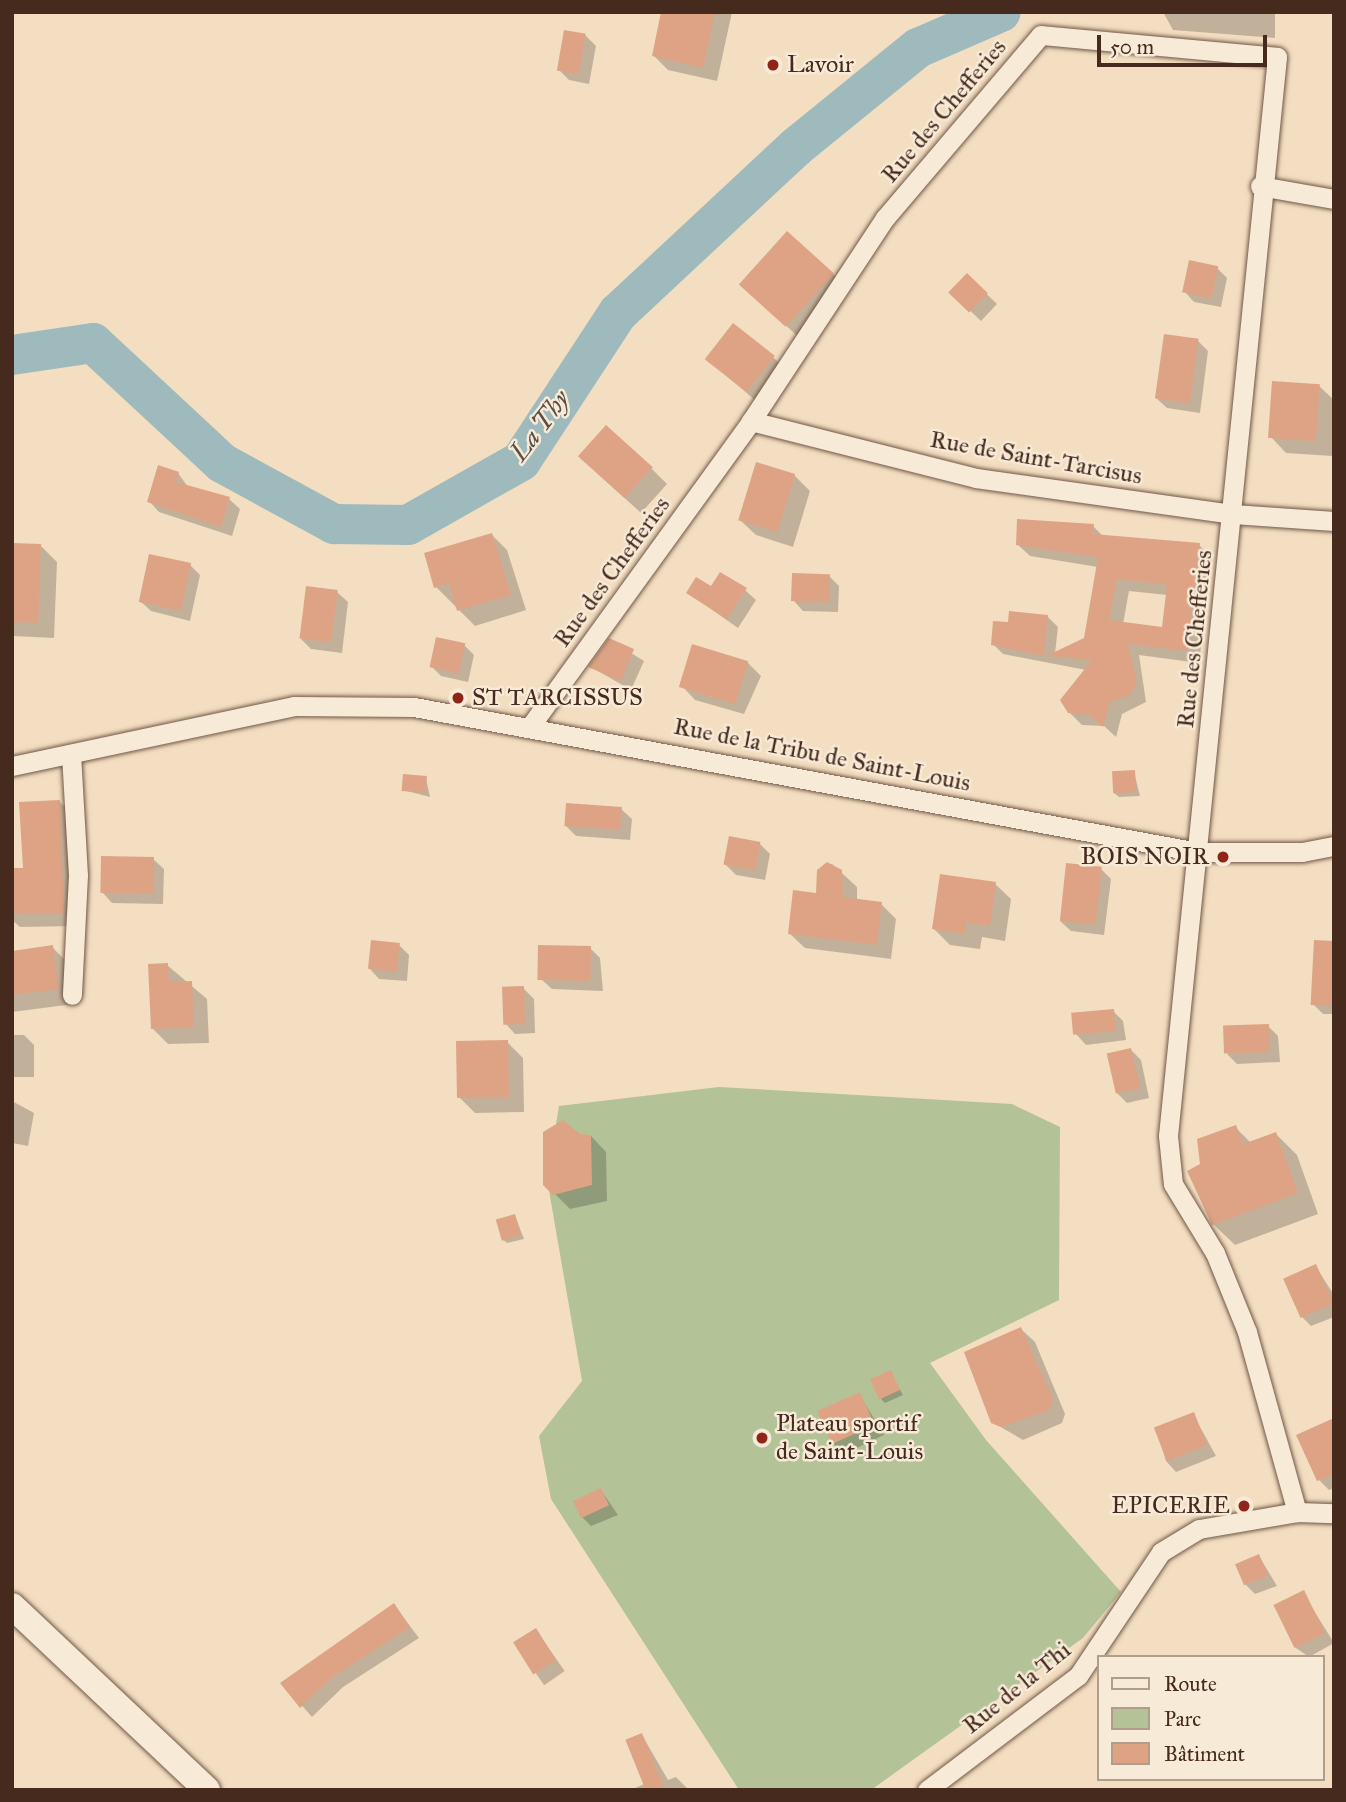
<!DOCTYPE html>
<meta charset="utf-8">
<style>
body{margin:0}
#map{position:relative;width:1346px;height:1802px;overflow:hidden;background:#f3dec1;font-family:"IM FELL Great Primer",serif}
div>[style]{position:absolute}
.green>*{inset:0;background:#b4c298}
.shadow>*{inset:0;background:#0003;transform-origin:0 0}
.river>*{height:40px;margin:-20px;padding:0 20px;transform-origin:20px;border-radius:20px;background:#9ebabc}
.building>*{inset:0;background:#dea385;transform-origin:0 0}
.roads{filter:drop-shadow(0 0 2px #715746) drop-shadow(0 0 2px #715746)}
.street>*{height:19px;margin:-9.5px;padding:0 9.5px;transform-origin:9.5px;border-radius:9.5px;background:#f7ead7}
.secondary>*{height:26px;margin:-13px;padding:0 13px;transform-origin:13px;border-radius:13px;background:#f7ead7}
.dots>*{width:19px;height:19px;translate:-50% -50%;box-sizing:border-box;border:4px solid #f7ead7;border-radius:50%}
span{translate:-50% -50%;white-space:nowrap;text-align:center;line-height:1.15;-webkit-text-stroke:5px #f7ead7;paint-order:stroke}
.poi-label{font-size:24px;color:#462a1d}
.left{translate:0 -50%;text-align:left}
.right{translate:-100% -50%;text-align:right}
.street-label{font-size:24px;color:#462a1d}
.water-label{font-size:26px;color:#5c4e45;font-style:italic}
.frame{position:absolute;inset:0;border:14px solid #462a1d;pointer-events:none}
.legend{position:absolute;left:1097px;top:1655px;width:228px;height:126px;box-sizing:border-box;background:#f7ead7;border:2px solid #b09d8d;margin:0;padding:9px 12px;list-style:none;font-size:21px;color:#462a1d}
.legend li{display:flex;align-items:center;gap:14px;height:35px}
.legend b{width:35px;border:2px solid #b09d8d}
.scale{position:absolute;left:1097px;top:35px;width:170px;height:32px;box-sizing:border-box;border:4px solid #462a1d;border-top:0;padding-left:9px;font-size:21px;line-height:24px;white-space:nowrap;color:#462a1d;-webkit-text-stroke:5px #f7ead7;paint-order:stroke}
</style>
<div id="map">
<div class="green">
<i style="clip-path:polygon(719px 1087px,1012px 1104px,1060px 1127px,1059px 1300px,930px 1363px,986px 1440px,1121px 1592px,1083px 1638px,871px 1790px,739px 1790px,551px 1499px,539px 1436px,582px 1381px,547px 1179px,559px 1106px)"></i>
</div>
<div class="shadow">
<i style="clip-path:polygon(663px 12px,732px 12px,717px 81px,668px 70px,654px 56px)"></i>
<i style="clip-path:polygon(1163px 12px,1275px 12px,1275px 38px,1173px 30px)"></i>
<i style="clip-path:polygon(585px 35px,596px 46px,589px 84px,569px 80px,559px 70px)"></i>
<i style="clip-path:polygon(1217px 268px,1227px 278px,1221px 307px,1194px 302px,1184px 291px)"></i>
<i style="clip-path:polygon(833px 274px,849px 290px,806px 344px,757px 299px)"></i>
<i style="clip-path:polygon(968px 276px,997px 304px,981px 321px,962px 303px)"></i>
<i style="clip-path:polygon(1198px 341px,1208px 351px,1200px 413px,1167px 408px,1156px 398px)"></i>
<i style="clip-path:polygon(773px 357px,789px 373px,763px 407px,707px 359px)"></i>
<i style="clip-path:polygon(1319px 386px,1334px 400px,1332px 456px,1286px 453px,1271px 437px)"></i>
<i style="clip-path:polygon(651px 468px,667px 484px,641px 513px,596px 472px)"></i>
<i style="clip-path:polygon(178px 473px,188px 487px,229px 499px,240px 509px,232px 536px,159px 512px,149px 501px)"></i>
<i style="clip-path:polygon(794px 475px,810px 491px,793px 547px,756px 535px,740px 520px)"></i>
<i style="clip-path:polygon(evenodd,1093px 526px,1104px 537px,1199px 545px,1212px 557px,1199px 663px,1139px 655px,1146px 702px,1122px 714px,1116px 737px,1104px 726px,1082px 725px,1069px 712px,1086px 670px,1003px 654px,993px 644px,1010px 624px,1047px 616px,1058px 627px,1055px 654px,1085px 639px,1098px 567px,1030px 556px,1017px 544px,1093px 526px,1129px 591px,1167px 595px,1163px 629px,1123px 624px,1129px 591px)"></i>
<i style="clip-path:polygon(492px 535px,507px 550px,526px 610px,475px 626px,436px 587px)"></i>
<i style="clip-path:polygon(12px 545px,41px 546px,57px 562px,54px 638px,12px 636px)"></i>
<i style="clip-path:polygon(190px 565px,200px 575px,190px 621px,151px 611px,140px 601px)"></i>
<i style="clip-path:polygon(829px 576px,839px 586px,838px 612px,803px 611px,793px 600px)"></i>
<i style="clip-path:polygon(745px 590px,756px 600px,738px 628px,688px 593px)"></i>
<i style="clip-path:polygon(337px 592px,348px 602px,342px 653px,311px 649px,301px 639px)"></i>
<i style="clip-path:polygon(610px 640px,644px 661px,631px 690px,591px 667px)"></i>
<i style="clip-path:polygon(464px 645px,474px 655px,468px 682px,441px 676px,431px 666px)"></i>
<i style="clip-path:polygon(748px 663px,761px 676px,744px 714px,695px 700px,682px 686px)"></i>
<i style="clip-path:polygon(1134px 772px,1140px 796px,1119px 797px,1114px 793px)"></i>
<i style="clip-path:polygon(426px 778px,430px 797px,403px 790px)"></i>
<i style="clip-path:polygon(60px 802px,73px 815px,77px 926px,20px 927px,12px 920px,12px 870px,25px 870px)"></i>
<i style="clip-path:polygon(621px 809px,632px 819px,630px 840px,576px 836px,566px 826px)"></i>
<i style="clip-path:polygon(760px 844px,770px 854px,765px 880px,736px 875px,725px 864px)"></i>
<i style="clip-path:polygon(153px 859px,164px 869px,163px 904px,112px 903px,102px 892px)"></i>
<i style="clip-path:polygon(832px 864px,857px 887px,857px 900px,881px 904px,896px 919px,891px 959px,805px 948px,789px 933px,818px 895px,818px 871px)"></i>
<i style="clip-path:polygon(1101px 869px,1111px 879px,1104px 935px,1071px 931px,1060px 921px)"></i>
<i style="clip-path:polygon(995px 884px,1011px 899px,1005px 941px,982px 937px,980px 949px,950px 945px,934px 929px)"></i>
<i style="clip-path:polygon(1334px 943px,1334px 1014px,1323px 1014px,1313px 1004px)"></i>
<i style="clip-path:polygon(399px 945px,409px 955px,407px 981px,379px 979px,369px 968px)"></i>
<i style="clip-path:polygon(52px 947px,68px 963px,74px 1004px,12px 1012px,12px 953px)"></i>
<i style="clip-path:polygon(590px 948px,600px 958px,603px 991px,552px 989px,541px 979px)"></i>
<i style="clip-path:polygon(167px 965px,207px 999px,209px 1043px,168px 1044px,152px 1028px)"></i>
<i style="clip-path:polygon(523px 988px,534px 999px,535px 1033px,515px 1034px,505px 1023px)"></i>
<i style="clip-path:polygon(1113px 1011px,1123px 1021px,1126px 1040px,1086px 1045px,1076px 1034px)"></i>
<i style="clip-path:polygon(1268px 1026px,1278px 1036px,1280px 1062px,1237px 1064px,1227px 1054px)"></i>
<i style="clip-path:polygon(12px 1035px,24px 1035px,34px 1045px,34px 1077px,12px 1077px)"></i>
<i style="clip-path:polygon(507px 1042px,523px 1058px,524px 1112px,475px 1113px,459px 1097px)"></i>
<i style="clip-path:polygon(1131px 1050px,1141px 1060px,1149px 1098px,1127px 1103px,1117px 1093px)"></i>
<i style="clip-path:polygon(12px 1101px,34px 1113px,28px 1146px,12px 1143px)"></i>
<i style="clip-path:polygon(1235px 1127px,1251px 1143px,1276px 1134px,1297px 1155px,1318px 1214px,1235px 1245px,1213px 1224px,1202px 1165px)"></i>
<i style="clip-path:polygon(579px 1136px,591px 1136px,606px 1152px,607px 1201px,570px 1209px,545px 1184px)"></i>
<i style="clip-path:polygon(515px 1216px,524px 1239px,507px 1243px,502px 1239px)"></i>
<i style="clip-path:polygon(1316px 1267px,1334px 1295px,1334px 1317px,1311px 1326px,1301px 1316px)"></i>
<i style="clip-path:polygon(1021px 1329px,1035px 1342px,1065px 1414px,1062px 1423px,1023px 1440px,992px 1422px)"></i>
<i style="clip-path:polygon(890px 1372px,903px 1395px,885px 1403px,881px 1399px)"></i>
<i style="clip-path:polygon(859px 1394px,884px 1435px,844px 1454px,834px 1444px)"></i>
<i style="clip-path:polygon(1193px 1414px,1216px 1456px,1176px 1472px,1166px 1461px,1156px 1428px)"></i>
<i style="clip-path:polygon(1334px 1424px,1334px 1488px,1329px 1490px,1319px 1480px)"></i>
<i style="clip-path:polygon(601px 1490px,618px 1515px,591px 1526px,581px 1516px)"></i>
<i style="clip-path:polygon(1259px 1556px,1277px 1586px,1255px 1594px,1245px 1584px)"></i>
<i style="clip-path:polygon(1303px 1593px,1334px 1643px,1309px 1657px,1296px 1648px)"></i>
<i style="clip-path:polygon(394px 1605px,419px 1638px,343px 1687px,312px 1717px,283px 1684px)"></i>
<i style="left:536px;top:1630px;width:50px;height:25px;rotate:55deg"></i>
<i style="clip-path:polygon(642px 1735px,668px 1780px,676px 1777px,689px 1790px,631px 1790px,644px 1784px)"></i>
</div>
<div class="river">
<i style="left:12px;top:355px;width:82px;rotate:-8.4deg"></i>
<i style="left:93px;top:343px;width:176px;rotate:42.9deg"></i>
<i style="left:222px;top:463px;width:128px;rotate:28.6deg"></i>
<i style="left:334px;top:524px;width:74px;rotate:0.8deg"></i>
<i style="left:408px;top:525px;width:130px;rotate:-29.5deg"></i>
<i style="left:521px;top:461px;width:177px;rotate:-56.8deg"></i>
<i style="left:618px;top:313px;width:243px;rotate:-43deg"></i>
<i style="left:796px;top:147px;width:157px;rotate:-39.1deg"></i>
<i style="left:918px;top:48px;width:90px;rotate:-23.4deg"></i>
</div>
<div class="building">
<i style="clip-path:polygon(661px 12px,715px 12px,703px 68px,652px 56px)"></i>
<i style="left:564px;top:30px;width:22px;height:41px;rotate:10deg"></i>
<i style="left:787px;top:231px;width:63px;height:72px;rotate:42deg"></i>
<i style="left:1189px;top:260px;width:30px;height:33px;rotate:12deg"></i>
<i style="left:967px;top:273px;width:29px;height:27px;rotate:44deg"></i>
<i style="left:733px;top:323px;width:53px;height:46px;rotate:38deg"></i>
<i style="left:1164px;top:334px;width:35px;height:65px;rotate:8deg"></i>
<i style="left:1272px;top:381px;width:48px;height:57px;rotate:4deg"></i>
<i style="left:606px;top:425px;width:63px;height:42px;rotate:42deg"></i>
<i style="left:756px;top:462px;width:41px;height:61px;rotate:17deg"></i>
<i style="clip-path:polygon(158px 465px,179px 472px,176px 482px,230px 497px,221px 527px,147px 502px)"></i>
<i style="clip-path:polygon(evenodd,1017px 519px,1094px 524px,1093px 534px,1200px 543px,1187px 651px,1128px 644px,1137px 682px,1130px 695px,1110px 702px,1103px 727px,1089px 715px,1068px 713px,1060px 700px,1092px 660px,1046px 656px,1084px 638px,1098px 557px,1016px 545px,1017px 519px,1117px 579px,1167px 585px,1162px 627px,1109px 620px,1117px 579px)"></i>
<i style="clip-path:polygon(492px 533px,511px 595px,457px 611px,449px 583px,434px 588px,424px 553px)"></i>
<i style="left:12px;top:543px;width:29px;height:79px;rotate:2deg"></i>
<i style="left:149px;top:554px;width:43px;height:49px;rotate:12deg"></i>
<i style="clip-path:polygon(720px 572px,747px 588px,727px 619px,686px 593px,696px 577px,711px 586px)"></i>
<i style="left:792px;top:573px;width:38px;height:28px;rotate:2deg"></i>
<i style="left:306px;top:586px;width:32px;height:53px;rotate:7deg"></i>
<i style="clip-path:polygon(1009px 611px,1048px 615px,1044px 656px,991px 645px,993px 621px,1008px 622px)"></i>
<i style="left:436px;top:637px;width:30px;height:31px;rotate:12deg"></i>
<i style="clip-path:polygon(609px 638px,634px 649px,621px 681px,588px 667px)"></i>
<i style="left:692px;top:644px;width:59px;height:45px;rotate:17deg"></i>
<i style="left:1135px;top:770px;width:22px;height:23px;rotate:87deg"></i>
<i style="left:403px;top:774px;width:24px;height:17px;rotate:5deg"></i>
<i style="clip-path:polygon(60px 800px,64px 913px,12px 914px,12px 868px,23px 868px,19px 802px)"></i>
<i style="left:566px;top:803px;width:56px;height:23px;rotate:4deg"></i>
<i style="left:729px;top:836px;width:32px;height:29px;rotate:11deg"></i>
<i style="left:101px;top:856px;width:53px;height:37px;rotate:1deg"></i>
<i style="clip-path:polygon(827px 862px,842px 870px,843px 897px,882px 902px,877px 945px,788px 934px,793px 890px,816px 893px,817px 870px)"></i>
<i style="left:1066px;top:863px;width:36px;height:58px;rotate:6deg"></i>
<i style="clip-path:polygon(940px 874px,996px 882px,990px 926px,966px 922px,965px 934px,932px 929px)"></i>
<i style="left:371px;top:940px;width:29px;height:29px;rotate:6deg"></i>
<i style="left:1314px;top:940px;width:20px;height:65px;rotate:3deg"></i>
<i style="clip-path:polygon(53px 945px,59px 989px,12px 995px,12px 951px)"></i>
<i style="left:538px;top:945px;width:53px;height:35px;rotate:1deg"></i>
<i style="clip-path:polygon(168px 963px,169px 982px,192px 981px,194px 1027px,151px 1029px,148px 964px)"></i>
<i style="left:524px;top:986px;width:38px;height:22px;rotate:88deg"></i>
<i style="left:1114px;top:1009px;width:22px;height:43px;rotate:85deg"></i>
<i style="left:1269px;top:1024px;width:28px;height:46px;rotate:88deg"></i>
<i style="left:508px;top:1040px;width:57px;height:52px;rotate:89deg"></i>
<i style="left:1131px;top:1048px;width:41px;height:25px;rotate:77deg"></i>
<i style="clip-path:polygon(563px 1120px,580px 1134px,591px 1135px,592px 1185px,553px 1195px,543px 1185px,543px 1132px)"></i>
<i style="clip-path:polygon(1236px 1125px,1243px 1144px,1276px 1132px,1298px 1193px,1212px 1225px,1187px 1171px,1200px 1164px,1197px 1139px)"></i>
<i style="left:515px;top:1214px;width:22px;height:20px;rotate:74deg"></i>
<i style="left:1316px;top:1264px;width:43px;height:36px;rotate:66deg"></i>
<i style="clip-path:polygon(1021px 1327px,1053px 1399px,1049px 1410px,1001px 1427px,991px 1423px,964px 1352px)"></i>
<i style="left:891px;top:1370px;width:22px;height:23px;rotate:66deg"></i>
<i style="left:860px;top:1392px;width:36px;height:47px;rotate:66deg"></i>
<i style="left:1194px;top:1412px;width:36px;height:43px;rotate:69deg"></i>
<i style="clip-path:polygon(1334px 1418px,1334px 1474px,1317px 1481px,1296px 1435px)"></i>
<i style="left:601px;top:1488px;width:19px;height:31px;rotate:65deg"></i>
<i style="left:1259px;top:1554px;width:23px;height:26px;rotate:67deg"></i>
<i style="left:1304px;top:1590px;width:48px;height:34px;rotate:64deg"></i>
<i style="clip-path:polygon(394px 1603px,410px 1627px,333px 1677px,300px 1708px,280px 1683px)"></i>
<i style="left:536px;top:1628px;width:38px;height:27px;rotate:58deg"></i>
<i style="left:642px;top:1733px;width:61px;height:18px;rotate:68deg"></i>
</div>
<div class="roads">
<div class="street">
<i style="left:1260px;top:186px;width:75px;rotate:10deg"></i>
<i style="left:751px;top:421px;width:232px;rotate:14.2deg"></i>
<i style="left:976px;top:478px;width:260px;rotate:8deg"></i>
<i style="left:1233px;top:514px;width:101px;rotate:4deg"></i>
<i style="left:532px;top:724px;width:374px;rotate:-54.1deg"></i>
<i style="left:751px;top:421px;width:243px;rotate:-56.6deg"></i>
<i style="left:885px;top:218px;width:240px;rotate:-49.6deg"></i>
<i style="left:1041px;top:35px;width:237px;rotate:5.3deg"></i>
<i style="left:1277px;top:57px;width:1084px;rotate:95.77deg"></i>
<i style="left:1168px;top:1136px;width:48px;rotate:84.1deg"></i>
<i style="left:1173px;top:1184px;width:81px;rotate:58.7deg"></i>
<i style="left:1215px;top:1253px;width:85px;rotate:67.9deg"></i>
<i style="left:1247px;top:1332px;width:187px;rotate:74.5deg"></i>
<i style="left:71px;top:754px;width:121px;rotate:86.7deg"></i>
<i style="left:78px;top:875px;width:120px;rotate:92.9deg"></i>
<i style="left:12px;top:766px;width:288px;rotate:-12deg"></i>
<i style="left:294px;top:706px;width:120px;rotate:0.5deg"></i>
<i style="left:414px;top:707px;width:797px;rotate:10.48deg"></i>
<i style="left:1198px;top:852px;width:104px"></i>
<i style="left:1302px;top:852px;width:33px;rotate:-11deg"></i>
<i style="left:927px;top:1790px;width:189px;rotate:-37.1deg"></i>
<i style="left:1078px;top:1676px;width:149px;rotate:-56.2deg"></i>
<i style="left:1161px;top:1552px;width:44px;rotate:-31.2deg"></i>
<i style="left:1199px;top:1529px;width:99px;rotate:-9.8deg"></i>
<i style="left:1297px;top:1512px;width:37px;rotate:2deg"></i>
</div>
<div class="secondary">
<i style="left:12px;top:1606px;width:268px;rotate:43.3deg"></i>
</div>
</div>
<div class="dots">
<i style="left:773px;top:65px;background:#8f2418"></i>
<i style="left:458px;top:698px;background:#8f2418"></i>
<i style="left:1223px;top:857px;background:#8f2418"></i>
<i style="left:762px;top:1438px;background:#8f2418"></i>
<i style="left:1244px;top:1506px;background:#8f2418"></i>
</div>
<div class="poi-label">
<span class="left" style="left:787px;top:65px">Lavoir</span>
<span class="left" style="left:472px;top:698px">ST TARCISSUS</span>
<span class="right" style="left:1209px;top:857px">BOIS NOIR</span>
<span class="left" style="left:776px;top:1438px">Plateau sportif<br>de Saint-Louis</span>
<span class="right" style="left:1230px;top:1506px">EPICERIE</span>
</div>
<div class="street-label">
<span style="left:944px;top:111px;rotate:-50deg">Rue des Chefferies</span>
<span style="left:1036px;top:458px;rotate:10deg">Rue de Saint-Tarcisus</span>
<span style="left:612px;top:572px;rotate:-54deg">Rue des Chefferies</span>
<span style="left:1195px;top:639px;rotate:-84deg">Rue des Chefferies</span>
<span style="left:822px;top:755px;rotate:11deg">Rue de la Tribu de Saint-Louis</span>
<span style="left:1017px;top:1688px;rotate:-39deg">Rue de la Thi</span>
</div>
<div class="water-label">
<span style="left:540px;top:426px;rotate:-53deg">La Thy</span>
</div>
<div class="frame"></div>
<ul class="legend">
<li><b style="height:9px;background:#f7ead7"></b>Route</li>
<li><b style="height:19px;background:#b4c298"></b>Parc</li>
<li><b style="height:19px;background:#dea385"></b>Bâtiment</li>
</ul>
<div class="scale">50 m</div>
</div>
